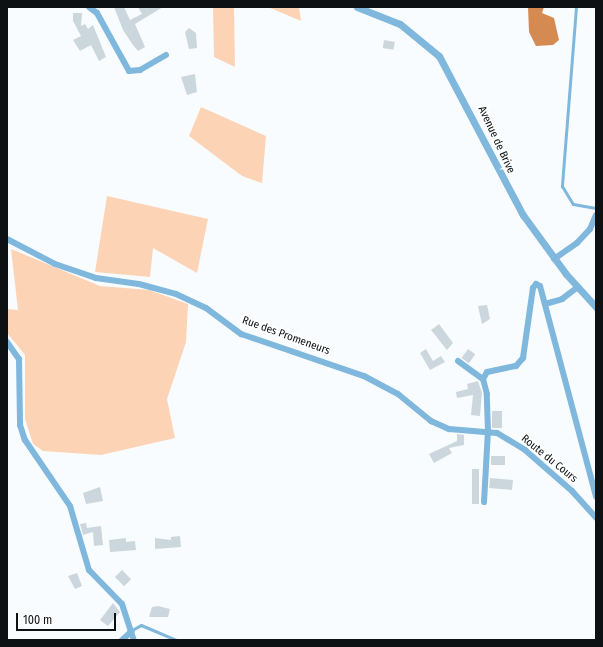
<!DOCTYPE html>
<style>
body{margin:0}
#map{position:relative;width:603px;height:647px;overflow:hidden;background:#f8fcff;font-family:"Fira Sans Condensed",sans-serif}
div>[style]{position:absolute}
.green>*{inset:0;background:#fdd3b6}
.water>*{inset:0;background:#d58a51}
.building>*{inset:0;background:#ccd6dd;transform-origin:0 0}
.service>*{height:3px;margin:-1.5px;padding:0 1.5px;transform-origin:1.5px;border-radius:1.5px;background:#7fb7dd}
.minor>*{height:6px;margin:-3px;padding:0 3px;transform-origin:3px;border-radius:3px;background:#7fb7dd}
.tertiary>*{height:7px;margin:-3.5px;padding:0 3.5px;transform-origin:3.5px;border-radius:3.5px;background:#7fb7dd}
span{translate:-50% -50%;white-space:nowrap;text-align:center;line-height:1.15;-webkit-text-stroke:4px #fff;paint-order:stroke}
.street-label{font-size:11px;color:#0d1113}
.frame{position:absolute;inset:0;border:8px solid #0d1113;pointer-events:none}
.scale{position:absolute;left:16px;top:613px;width:100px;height:18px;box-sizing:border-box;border:2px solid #0d1113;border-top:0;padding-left:5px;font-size:12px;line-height:14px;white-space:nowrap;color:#0d1113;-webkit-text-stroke:3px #fff;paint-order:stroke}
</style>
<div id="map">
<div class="green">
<i style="clip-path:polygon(213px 7px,234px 7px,235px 67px,214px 57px)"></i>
<i style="clip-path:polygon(268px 7px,299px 7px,301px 21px)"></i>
<i style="clip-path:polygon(201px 107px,266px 136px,262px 183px,242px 176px,189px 136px)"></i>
<i style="clip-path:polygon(107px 196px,208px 219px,197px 273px,153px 248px,150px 277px,95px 272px)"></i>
<i style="clip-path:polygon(11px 249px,100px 286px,149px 290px,188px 304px,186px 342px,167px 399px,175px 438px,101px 455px,43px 451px,33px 444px,25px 419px,25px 355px,7px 333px,7px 309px,18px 310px)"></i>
</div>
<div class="water">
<i style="clip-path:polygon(528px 7px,544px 7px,542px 13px,554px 18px,559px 40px,553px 45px,536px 46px,529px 32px)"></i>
</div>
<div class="building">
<i style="clip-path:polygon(114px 7px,124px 7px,130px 20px,142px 14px,138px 7px,163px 7px,135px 24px,145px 47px,138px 51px,133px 45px,123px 30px)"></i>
<i style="clip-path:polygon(73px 13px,82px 13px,81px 26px,85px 24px,88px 29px,93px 25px,106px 57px,99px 61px,91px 45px,80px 51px,73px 40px,81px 36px,73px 21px)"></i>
<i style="clip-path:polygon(189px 28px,196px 33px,197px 48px,189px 49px,185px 32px)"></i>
<i style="left:384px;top:40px;width:11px;height:8px;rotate:10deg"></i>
<i style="clip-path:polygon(195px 74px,197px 92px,187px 95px,181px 77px)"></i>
<i style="clip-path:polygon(487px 305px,490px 319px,482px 324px,478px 306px)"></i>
<i style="clip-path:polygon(439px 324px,453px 343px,447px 350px,431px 330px)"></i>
<i style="clip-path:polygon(426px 349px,433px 361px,441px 356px,445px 362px,430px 370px,420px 353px)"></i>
<i style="left:468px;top:349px;width:9px;height:11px;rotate:36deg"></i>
<i style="clip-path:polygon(478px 381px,482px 393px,480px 416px,471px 415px,473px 395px,457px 398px,456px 392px,468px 389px,467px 384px)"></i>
<i style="left:502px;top:411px;width:17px;height:10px;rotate:90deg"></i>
<i style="clip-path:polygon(457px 434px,464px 435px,464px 445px,449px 448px,452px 453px,434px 463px,429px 454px,457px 441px)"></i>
<i style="left:491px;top:456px;width:14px;height:9px"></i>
<i style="left:472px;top:469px;width:7px;height:35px"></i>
<i style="left:490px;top:478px;width:23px;height:10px;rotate:5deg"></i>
<i style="clip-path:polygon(100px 487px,103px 501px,86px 504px,83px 493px)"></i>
<i style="clip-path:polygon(86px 523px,87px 528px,101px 526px,103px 545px,94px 546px,93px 532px,83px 535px,80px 524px)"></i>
<i style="clip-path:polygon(180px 536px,181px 547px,155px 549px,155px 538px,171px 540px,171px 537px)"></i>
<i style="clip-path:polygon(126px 538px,126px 542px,135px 541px,136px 550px,110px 552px,109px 540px)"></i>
<i style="left:122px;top:570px;width:13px;height:10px;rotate:45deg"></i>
<i style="clip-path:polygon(77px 573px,82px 586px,75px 589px,68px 576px)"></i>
<i style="clip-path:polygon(113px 603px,120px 612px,108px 626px,100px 620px)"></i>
<i style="clip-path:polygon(158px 606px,170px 609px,168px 617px,149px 617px,152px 607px)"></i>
</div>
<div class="service">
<i style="left:576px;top:7px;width:180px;rotate:94.5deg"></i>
<i style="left:562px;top:186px;width:21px;rotate:59deg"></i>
<i style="left:573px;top:204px;width:23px;rotate:10deg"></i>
<i style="left:132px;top:630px;width:10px;rotate:-29deg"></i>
<i style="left:141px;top:625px;width:38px;rotate:23deg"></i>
</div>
<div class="minor">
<i style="left:89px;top:7px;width:10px;rotate:37deg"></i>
<i style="left:97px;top:13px;width:66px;rotate:61.1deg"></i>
<i style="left:129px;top:71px;width:11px;rotate:-5deg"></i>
<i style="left:140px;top:70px;width:30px;rotate:-30deg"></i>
<i style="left:7px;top:239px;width:54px;rotate:27.5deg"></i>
<i style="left:55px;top:264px;width:43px;rotate:18.9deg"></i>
<i style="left:96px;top:278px;width:43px;rotate:7.9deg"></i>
<i style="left:139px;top:284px;width:38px;rotate:15deg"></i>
<i style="left:176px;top:294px;width:33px;rotate:25deg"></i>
<i style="left:206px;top:308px;width:44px;rotate:36.6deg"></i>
<i style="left:241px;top:334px;width:130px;rotate:18.9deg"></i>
<i style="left:364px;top:376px;width:38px;rotate:28deg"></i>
<i style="left:398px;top:394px;width:43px;rotate:39.3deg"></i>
<i style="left:431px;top:421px;width:20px;rotate:24deg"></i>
<i style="left:449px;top:429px;width:48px;rotate:4.8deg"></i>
<i style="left:497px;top:433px;width:33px;rotate:31deg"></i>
<i style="left:525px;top:450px;width:62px;rotate:41.1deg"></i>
<i style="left:572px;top:491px;width:36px;rotate:48deg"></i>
<i style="left:554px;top:259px;width:28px;rotate:-35deg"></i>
<i style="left:577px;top:243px;width:19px;rotate:-47deg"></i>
<i style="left:590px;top:229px;width:15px;rotate:-67deg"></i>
<i style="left:545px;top:304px;width:18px;rotate:-16deg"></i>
<i style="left:562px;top:299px;width:20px;rotate:-37deg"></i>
<i style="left:7px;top:342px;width:21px;rotate:55deg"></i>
<i style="left:19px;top:359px;width:66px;rotate:89.1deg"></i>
<i style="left:20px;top:425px;width:16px;rotate:72deg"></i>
<i style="left:25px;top:440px;width:80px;rotate:55.7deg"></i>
<i style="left:70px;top:506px;width:67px;rotate:73.5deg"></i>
<i style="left:89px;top:570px;width:47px;rotate:45.9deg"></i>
<i style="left:122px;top:604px;width:38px;rotate:72deg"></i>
<i style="left:458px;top:361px;width:31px;rotate:36deg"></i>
<i style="left:484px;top:502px;width:71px;rotate:-86.8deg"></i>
<i style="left:488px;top:431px;width:37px;rotate:-92deg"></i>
<i style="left:487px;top:394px;width:16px;rotate:-105deg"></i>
<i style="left:483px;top:379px;width:8px;rotate:-60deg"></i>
<i style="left:487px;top:372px;width:30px;rotate:-12deg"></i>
<i style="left:516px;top:366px;width:11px;rotate:-49deg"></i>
<i style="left:523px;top:358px;width:71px;rotate:-81.9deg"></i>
<i style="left:533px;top:288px;width:5px;rotate:-53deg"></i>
<i style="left:536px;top:284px;width:4px;rotate:27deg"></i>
<i style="left:540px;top:286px;width:218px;rotate:75.1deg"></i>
<i style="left:122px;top:640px;width:13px;rotate:-42deg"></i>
</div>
<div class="tertiary">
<i style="left:357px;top:7px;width:46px;rotate:21.6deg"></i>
<i style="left:400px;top:24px;width:50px;rotate:39.4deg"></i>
<i style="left:439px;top:56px;width:180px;rotate:62.2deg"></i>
<i style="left:523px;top:215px;width:73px;rotate:53.9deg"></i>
<i style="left:566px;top:274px;width:45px;rotate:47.7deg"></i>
</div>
<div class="street-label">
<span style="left:496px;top:140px;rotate:65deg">Avenue de Brive</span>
<span style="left:286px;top:336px;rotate:20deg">Rue des Promeneurs</span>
<span style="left:549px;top:459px;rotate:39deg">Route du Cours</span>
</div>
<div class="frame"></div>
<div class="scale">100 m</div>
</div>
